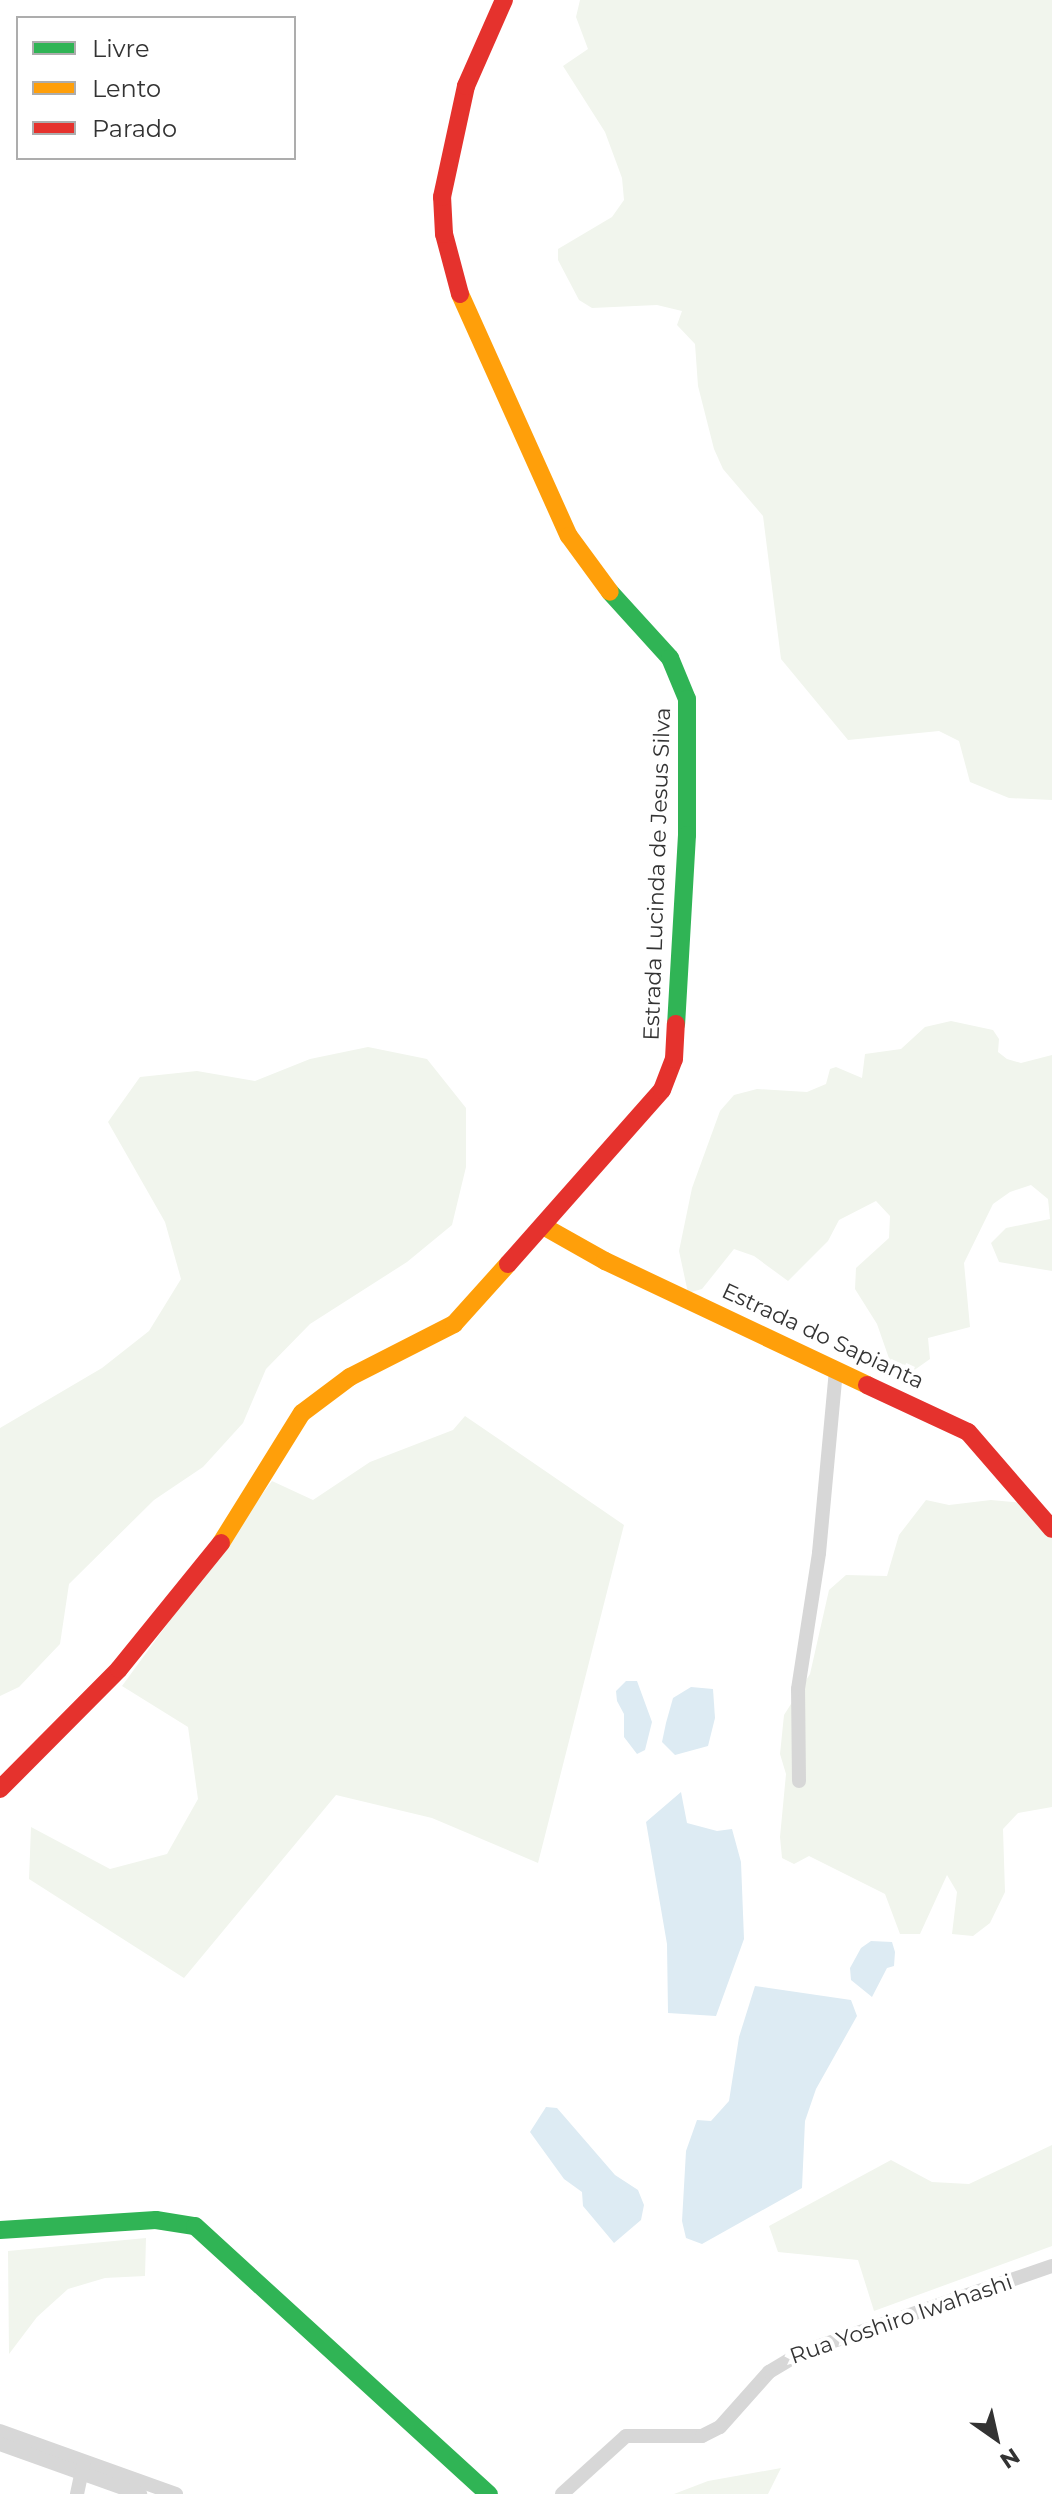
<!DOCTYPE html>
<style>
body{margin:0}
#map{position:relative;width:1052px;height:2494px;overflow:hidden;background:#fff;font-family:Montserrat,sans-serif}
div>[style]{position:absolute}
.green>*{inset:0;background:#f1f5ed}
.water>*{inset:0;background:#ddebf3}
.street>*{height:14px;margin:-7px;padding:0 7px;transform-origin:7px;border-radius:7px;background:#d7d7d7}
.fast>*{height:18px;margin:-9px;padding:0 9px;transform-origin:9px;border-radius:9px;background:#30b455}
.slow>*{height:18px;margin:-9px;padding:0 9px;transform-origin:9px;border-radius:9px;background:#ff9f0a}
.jam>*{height:18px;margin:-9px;padding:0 9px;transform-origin:9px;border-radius:9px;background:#e5322d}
span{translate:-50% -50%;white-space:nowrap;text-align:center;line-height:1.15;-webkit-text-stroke:8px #fff;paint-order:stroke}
.street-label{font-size:22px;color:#333}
.legend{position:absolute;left:16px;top:16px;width:280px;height:144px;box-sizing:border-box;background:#fff;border:2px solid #adadad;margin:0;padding:10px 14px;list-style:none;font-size:24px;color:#333}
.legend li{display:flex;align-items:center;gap:16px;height:40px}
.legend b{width:40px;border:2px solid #adadad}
.north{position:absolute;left:956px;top:2398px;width:80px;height:80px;-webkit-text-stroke:6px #fff;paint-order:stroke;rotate:146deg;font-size:22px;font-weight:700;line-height:32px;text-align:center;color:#333}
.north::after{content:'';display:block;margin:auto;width:28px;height:36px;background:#333;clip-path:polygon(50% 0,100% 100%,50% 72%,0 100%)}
</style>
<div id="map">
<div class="green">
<i style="clip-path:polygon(580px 0,1052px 0,1052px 800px,1009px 798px,970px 782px,959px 741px,939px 731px,848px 740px,781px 659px,763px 516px,723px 469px,714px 449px,698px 386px,695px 344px,677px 325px,682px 311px,657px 305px,592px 308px,579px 300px,558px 260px,558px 249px,612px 217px,624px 200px,622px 178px,605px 132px,563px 66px,588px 49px,576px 17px)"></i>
<i style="clip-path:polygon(951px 1021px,993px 1030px,999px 1039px,998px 1052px,1007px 1059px,1021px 1063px,1052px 1055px,1052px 1271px,999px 1262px,991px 1243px,1006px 1228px,1050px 1219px,1048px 1199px,1031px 1185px,1010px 1192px,993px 1204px,964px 1263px,970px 1327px,928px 1338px,930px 1359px,913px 1371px,892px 1367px,877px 1324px,855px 1289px,856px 1268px,889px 1238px,890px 1216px,876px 1201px,839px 1220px,828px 1241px,788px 1281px,754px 1256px,734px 1249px,702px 1289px,688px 1293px,679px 1251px,692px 1188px,720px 1111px,734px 1095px,757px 1089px,807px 1092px,826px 1084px,830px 1069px,836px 1067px,862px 1078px,865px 1054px,901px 1049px,925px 1027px)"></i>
<i style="clip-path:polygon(368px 1047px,427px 1059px,466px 1108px,466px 1167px,452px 1225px,407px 1262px,310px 1324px,266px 1369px,243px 1423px,203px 1467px,154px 1500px,69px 1584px,60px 1644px,19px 1687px,0 1696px,0 1428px,102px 1368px,149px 1331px,181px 1279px,165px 1222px,108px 1122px,140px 1077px,197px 1071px,255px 1081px,310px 1059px)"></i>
<i style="clip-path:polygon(465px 1416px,624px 1525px,538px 1863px,432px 1818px,336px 1795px,184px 1978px,29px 1879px,31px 1827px,110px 1869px,167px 1854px,198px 1799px,188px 1727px,122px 1686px,272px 1481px,313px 1500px,370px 1462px,453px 1430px)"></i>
<i style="clip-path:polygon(926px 1500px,949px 1505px,991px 1500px,1033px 1504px,1052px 1525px,1052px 1807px,1018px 1813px,1003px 1829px,1005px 1892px,990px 1923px,973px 1936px,952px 1934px,957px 1892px,947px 1875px,920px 1934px,900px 1934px,885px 1894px,809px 1856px,794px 1864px,782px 1858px,780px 1837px,786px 1774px,780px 1754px,784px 1715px,810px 1674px,829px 1590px,846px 1575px,887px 1576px,899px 1535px)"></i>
<i style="clip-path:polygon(1052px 2145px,1052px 2246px,874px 2311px,858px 2260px,778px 2252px,769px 2226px,891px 2160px,932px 2182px,969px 2184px)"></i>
<i style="clip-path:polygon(146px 2238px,145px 2276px,105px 2278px,68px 2289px,37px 2317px,9px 2354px,8px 2251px)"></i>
<i style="clip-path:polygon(781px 2468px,768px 2494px,674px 2494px,708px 2481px)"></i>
</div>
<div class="water">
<i style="clip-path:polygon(626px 1681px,637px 1681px,652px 1722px,645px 1750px,637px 1754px,624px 1737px,624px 1714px,617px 1701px,616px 1691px)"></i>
<i style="clip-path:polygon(691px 1687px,713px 1689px,715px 1718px,708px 1746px,675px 1755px,662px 1742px,666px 1723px,673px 1698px)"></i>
<i style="clip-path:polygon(681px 1792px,687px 1823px,717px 1831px,732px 1829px,741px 1862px,744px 1939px,716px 2016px,668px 2013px,667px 1944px,646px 1822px)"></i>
<i style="clip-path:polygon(871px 1941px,892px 1942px,895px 1952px,894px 1966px,887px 1968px,872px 1997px,851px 1980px,850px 1968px,861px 1948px)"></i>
<i style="clip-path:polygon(755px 1986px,851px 2000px,857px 2016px,816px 2089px,805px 2121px,802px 2188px,702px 2244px,686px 2238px,682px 2221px,686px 2151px,697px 2120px,711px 2121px,729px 2101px,739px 2037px)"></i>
<i style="clip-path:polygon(546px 2107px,557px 2108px,615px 2175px,638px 2190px,644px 2205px,641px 2220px,614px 2243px,583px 2206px,582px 2192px,564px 2179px,530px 2132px)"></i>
</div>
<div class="street">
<i style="left:799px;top:1781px;width:92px;rotate:-90.6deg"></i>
<i style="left:798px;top:1689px;width:138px;rotate:-81.2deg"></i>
<i style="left:819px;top:1553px;width:185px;rotate:-84.7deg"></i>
<i style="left:0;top:2431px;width:187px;rotate:19.7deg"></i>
<i style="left:0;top:2444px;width:149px;rotate:19.7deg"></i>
<i style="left:77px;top:2494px;width:30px;rotate:-78deg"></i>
<i style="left:562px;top:2494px;width:86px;rotate:-42.2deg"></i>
<i style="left:626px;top:2436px;width:76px"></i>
<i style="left:702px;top:2436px;width:20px;rotate:-27deg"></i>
<i style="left:720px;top:2427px;width:74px;rotate:-48.3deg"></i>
<i style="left:769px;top:2372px;width:39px;rotate:-31deg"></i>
<i style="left:802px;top:2352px;width:264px;rotate:-19deg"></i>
</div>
<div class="fast">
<i style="left:610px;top:592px;width:89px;rotate:47.7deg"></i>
<i style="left:670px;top:658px;width:44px;rotate:67.5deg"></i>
<i style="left:687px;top:699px;width:136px;rotate:90deg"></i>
<i style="left:687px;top:835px;width:189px;rotate:93.3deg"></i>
<i style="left:0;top:2230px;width:156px;rotate:-3.7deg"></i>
<i style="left:156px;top:2220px;width:39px;rotate:9deg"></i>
<i style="left:195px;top:2226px;width:398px;rotate:42.4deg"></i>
</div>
<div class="slow">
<i style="left:460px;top:294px;width:265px;rotate:65.8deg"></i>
<i style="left:569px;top:536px;width:69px;rotate:53.8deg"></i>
<i style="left:543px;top:1226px;width:71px;rotate:29.4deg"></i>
<i style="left:605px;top:1261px;width:290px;rotate:25.3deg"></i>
<i style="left:221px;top:1543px;width:153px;rotate:-58.1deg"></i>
<i style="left:302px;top:1413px;width:60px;rotate:-36.9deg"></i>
<i style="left:350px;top:1377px;width:117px;rotate:-27deg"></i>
<i style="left:454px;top:1324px;width:81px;rotate:-48deg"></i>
</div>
<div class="jam">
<i style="left:460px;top:294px;width:62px;rotate:-104.9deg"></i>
<i style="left:444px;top:234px;width:37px;rotate:-93deg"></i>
<i style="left:442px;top:197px;width:114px;rotate:-77.8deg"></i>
<i style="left:466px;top:86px;width:94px;rotate:-66.2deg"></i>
<i style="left:508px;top:1264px;width:232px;rotate:-48.5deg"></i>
<i style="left:662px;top:1090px;width:33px;rotate:-69deg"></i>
<i style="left:674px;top:1059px;width:35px;rotate:-87deg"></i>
<i style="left:867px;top:1385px;width:111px;rotate:25deg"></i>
<i style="left:968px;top:1432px;width:128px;rotate:49.1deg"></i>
<i style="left:0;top:1789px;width:169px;rotate:-45.2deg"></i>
<i style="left:119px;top:1669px;width:162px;rotate:-51deg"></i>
</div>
<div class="street-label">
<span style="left:657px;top:874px;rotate:-88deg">Estrada Lucinda de Jesus Silva</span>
<span style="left:823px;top:1336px;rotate:25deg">Estrada do Sapianta</span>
<span style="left:901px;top:2319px;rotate:-19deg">Rua Yoshiro Iwahashi</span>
</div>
<ul class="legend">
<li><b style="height:10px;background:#30b455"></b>Livre</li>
<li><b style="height:10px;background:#ff9f0a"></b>Lento</li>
<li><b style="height:10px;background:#e5322d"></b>Parado</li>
</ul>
<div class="north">N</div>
</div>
